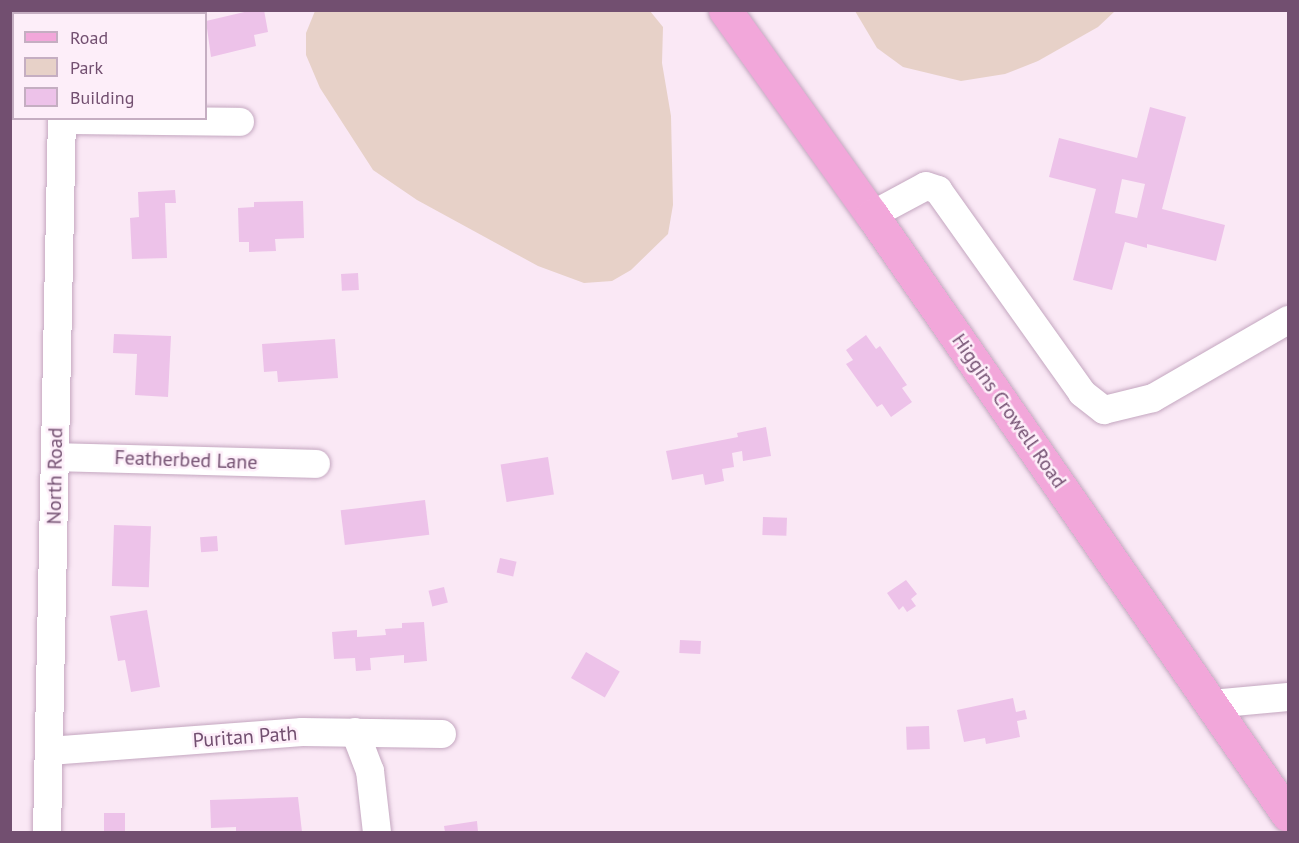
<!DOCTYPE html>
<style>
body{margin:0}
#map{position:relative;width:1299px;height:843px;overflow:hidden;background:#fae8f5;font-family:"PT Sans",sans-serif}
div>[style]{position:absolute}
.green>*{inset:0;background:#e7d1c8}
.building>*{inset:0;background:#edc2e9;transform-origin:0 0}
.roads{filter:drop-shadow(0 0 2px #c4a7c0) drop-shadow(0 0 2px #c4a7c0)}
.minor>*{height:28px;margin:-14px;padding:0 14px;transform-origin:14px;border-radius:14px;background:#fff}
.major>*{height:33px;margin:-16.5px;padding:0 16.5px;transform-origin:16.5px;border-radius:16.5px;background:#f2a7da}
span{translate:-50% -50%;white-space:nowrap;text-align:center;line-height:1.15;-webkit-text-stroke:5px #fdeef9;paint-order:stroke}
.street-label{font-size:20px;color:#724f70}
.frame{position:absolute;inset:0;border:12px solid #724f70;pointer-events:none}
.legend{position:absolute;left:12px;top:12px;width:195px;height:108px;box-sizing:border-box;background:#fdeef9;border:2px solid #c5aec2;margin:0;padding:8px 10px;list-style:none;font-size:18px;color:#724f70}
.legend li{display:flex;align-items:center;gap:12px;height:30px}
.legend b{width:30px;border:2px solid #c5aec2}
</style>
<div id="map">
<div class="green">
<i style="clip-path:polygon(315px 11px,650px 11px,663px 27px,662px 63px,671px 116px,673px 205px,668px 234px,631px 270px,612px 281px,584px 283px,538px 266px,417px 200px,373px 170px,320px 88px,306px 55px,306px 33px)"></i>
<i style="clip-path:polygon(855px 11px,1115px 11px,1098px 27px,1038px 61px,1005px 74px,961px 81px,903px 67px,877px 48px)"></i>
</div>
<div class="building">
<i style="left:122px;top:10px;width:35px;height:4px"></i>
<i style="clip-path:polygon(253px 10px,264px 10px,268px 32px,254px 35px,256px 46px,211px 57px,206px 21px)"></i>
<i style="clip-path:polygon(evenodd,1150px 107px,1186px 117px,1162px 209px,1225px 225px,1216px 261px,1147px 244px,1147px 248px,1125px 242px,1112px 290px,1073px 280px,1096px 189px,1049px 177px,1059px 138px,1137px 158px,1150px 107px,1122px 179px,1145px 184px,1137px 218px,1115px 213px,1122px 179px)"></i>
<i style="clip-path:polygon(175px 190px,176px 203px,165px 203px,167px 258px,132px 259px,130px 218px,139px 217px,138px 192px)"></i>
<i style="clip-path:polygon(303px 201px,304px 238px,275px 239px,276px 251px,249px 252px,249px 242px,239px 242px,238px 208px,254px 207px,254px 202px)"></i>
<i style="left:358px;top:273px;width:17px;height:17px;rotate:87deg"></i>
<i style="clip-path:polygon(114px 334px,171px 336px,168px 397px,135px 395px,137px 354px,113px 353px)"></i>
<i style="clip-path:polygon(866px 335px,876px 349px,880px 346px,907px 385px,902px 388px,912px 402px,891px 417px,882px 404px,877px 407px,846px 364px,853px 360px,846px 350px)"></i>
<i style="clip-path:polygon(335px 339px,338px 378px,278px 382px,277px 371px,264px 372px,262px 344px)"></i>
<i style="clip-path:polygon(766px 427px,771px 456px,743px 461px,742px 451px,732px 453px,734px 467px,722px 469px,724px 481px,705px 485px,703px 474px,672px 480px,666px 451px,738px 437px,737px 433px)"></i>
<i style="left:548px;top:457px;width:38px;height:48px;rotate:81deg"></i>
<i style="left:425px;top:500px;width:35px;height:85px;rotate:83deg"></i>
<i style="left:763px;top:517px;width:24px;height:18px;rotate:2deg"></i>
<i style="left:114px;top:525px;width:37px;height:61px;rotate:2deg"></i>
<i style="left:217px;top:536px;width:15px;height:17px;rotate:86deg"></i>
<i style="left:500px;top:558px;width:17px;height:15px;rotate:13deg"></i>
<i style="clip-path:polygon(906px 580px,917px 594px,911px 599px,916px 606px,907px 612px,903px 606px,899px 610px,887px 593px)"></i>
<i style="left:444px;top:587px;width:16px;height:16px;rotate:76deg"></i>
<i style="clip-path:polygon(147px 610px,160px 687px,131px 692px,125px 660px,118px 661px,110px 616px)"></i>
<i style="clip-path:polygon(424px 622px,427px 661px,404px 663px,404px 655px,370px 658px,371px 670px,356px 671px,355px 658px,334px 659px,332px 632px,357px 630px,357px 637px,386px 635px,385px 629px,402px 628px,402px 623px)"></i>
<i style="left:680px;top:640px;width:21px;height:13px;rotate:3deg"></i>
<i style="left:586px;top:652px;width:39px;height:30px;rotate:30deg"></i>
<i style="clip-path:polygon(1013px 698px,1016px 712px,1025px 710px,1027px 719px,1017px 721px,1020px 737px,986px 744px,985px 738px,964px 742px,957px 710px)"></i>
<i style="left:929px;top:726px;width:23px;height:23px;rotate:88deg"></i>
<i style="clip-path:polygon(298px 797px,302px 832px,236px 832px,236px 827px,211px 828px,210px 800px)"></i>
<i style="left:104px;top:813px;width:21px;height:19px"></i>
<i style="clip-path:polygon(477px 821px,478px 832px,445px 832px,444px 826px)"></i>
</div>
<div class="roads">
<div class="minor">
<i style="left:64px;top:14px;width:4px;rotate:-90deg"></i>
<i style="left:62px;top:120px;width:178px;rotate:0.6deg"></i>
<i style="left:872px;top:215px;width:61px;rotate:-28.2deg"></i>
<i style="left:926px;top:186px;width:13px;rotate:18deg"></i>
<i style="left:938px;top:190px;width:249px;rotate:54.6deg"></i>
<i style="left:1082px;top:393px;width:28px;rotate:38deg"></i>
<i style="left:1104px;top:410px;width:50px;rotate:-13.8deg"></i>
<i style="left:1153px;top:398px;width:156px;rotate:-30deg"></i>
<i style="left:56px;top:457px;width:260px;rotate:1.5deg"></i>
<i style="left:1212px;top:704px;width:76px;rotate:-5.3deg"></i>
<i style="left:355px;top:732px;width:42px;rotate:69deg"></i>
<i style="left:370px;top:771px;width:61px;rotate:83.5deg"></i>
<i style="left:49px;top:751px;width:254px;rotate:-4.3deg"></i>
<i style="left:302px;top:732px;width:140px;rotate:0.8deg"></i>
<i style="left:47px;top:832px;width:714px;rotate:-88.8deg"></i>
</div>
<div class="major">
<i style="left:725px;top:10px;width:252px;rotate:54.4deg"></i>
<i style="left:872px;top:215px;width:730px;rotate:55.27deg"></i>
</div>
</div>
<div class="street-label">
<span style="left:1009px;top:411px;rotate:55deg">Higgins Crowell Road</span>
<span style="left:186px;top:460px;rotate:2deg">Featherbed Lane</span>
<span style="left:55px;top:476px;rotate:-89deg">North Road</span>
<span style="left:245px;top:737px;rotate:-4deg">Puritan Path</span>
</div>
<div class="frame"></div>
<ul class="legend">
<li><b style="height:8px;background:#f2a7da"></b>Road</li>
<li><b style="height:16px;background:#e7d1c8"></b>Park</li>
<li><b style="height:16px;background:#edc2e9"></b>Building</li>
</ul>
</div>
